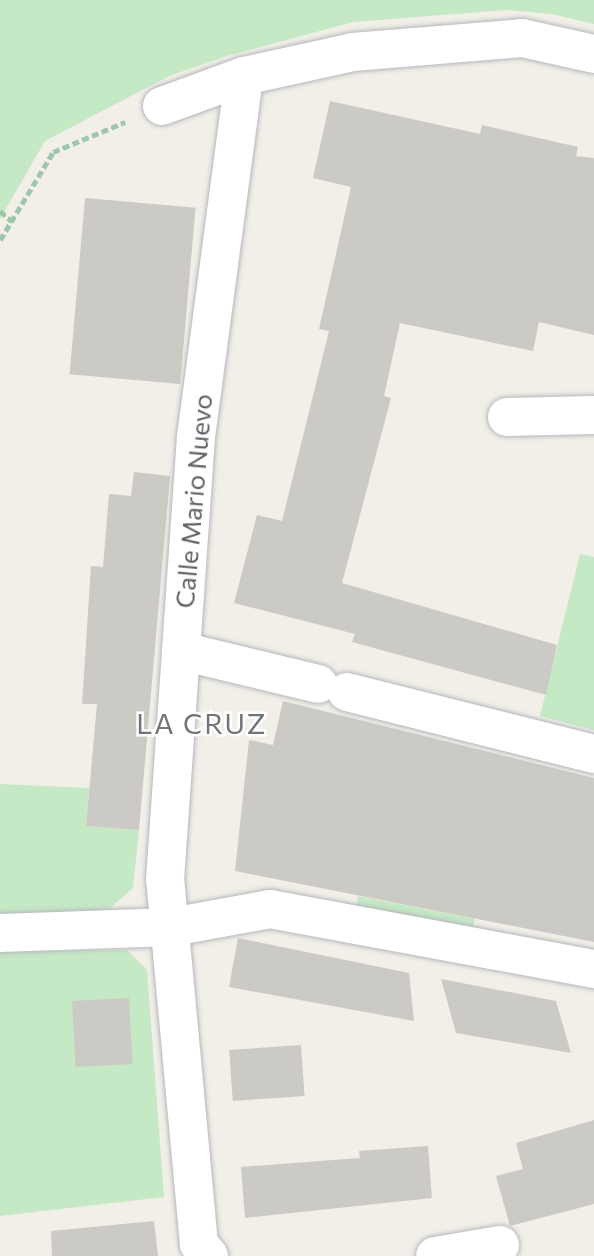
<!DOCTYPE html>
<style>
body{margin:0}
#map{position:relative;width:594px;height:1256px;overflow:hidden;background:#f1efe8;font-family:Commissioner,sans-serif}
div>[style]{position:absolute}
.green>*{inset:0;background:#c5e8c5;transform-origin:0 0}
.building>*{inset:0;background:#cccac5;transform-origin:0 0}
.path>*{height:4.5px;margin-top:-2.25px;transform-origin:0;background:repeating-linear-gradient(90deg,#9cc7a9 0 7px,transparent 0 10.5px)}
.roads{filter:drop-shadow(0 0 2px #b5b8bc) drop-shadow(0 0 2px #b5b8bc)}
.minor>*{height:38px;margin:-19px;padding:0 19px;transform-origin:19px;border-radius:19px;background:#fff}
span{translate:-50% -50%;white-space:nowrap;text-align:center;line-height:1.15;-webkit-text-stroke:5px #fff;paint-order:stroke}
.street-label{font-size:26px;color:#5f6368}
.neighbourhood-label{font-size:28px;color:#70757a;letter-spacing:2px}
</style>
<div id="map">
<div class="green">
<i style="clip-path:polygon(0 0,594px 0,594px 24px,552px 14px,506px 10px,353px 22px,227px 56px,169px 76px,45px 141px,0 219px)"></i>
<i style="clip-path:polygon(580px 554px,594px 557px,594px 730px,540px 716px)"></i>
<i style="clip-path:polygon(0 784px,89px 788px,86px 826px,139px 830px,133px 888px,109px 909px,0 919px)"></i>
<i style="left:358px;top:896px;width:119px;height:15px;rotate:11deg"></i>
<i style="clip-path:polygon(127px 950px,147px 970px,164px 1197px,0 1216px,0 951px)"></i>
</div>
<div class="building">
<i style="clip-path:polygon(330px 101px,480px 134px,482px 125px,578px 147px,576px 156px,594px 158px,594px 335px,539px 322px,533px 351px,400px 323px,384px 396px,391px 398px,342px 583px,557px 645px,546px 695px,352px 642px,355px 634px,234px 603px,257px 515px,282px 521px,329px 331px,319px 329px,351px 187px,313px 178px)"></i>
<i style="left:85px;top:198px;width:111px;height:177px;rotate:5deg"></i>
<i style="clip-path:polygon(134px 472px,170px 476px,139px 830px,86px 826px,97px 704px,82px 704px,91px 566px,103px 567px,109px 494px,131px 496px)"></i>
<i style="clip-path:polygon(283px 701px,594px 778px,594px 942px,235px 871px,249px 740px,273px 745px)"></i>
<i style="clip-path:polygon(238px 938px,409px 973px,414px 1021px,229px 987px)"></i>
<i style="clip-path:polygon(441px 979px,556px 1001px,571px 1053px,456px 1033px)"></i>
<i style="left:129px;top:998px;width:66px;height:57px;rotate:87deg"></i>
<i style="left:301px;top:1045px;width:51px;height:72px;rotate:86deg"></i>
<i style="clip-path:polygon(594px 1120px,594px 1204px,510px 1226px,496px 1176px,523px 1169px,516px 1143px)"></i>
<i style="clip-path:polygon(428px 1146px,432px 1198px,245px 1218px,241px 1167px,360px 1158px,359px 1151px)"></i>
<i style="clip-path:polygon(154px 1221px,158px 1256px,52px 1256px,51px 1231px)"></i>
</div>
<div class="path">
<i style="left:0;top:211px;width:16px;rotate:40deg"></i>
<i style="left:0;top:240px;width:103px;rotate:-58.9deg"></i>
<i style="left:53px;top:152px;width:78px;rotate:-22.6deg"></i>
</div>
<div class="roads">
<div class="minor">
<i style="left:162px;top:106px;width:87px;rotate:-20.1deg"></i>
<i style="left:244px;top:76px;width:112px;rotate:-12.4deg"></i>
<i style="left:353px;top:52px;width:170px;rotate:-4.7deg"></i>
<i style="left:522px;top:38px;width:74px;rotate:12.5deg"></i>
<i style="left:507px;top:417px;width:87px;rotate:-1.3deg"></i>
<i style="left:181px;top:651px;width:141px;rotate:13.5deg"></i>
<i style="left:347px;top:692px;width:255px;rotate:14.1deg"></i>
<i style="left:0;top:933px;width:172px;rotate:-2deg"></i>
<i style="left:172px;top:927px;width:100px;rotate:-10.4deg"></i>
<i style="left:270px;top:909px;width:330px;rotate:10.5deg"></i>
<i style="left:209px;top:1256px;width:16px;rotate:-130deg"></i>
<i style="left:199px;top:1244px;width:366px;rotate:-95.3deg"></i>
<i style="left:165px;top:880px;width:444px;rotate:-86deg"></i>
<i style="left:196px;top:437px;width:364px;rotate:-82.4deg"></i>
<i style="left:435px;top:1256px;width:66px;rotate:-9.6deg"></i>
</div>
</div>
<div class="street-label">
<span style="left:193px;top:501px;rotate:-85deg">Calle Mario Nuevo</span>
</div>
<div class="neighbourhood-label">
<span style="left:202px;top:723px">LA CRUZ</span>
</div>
</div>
